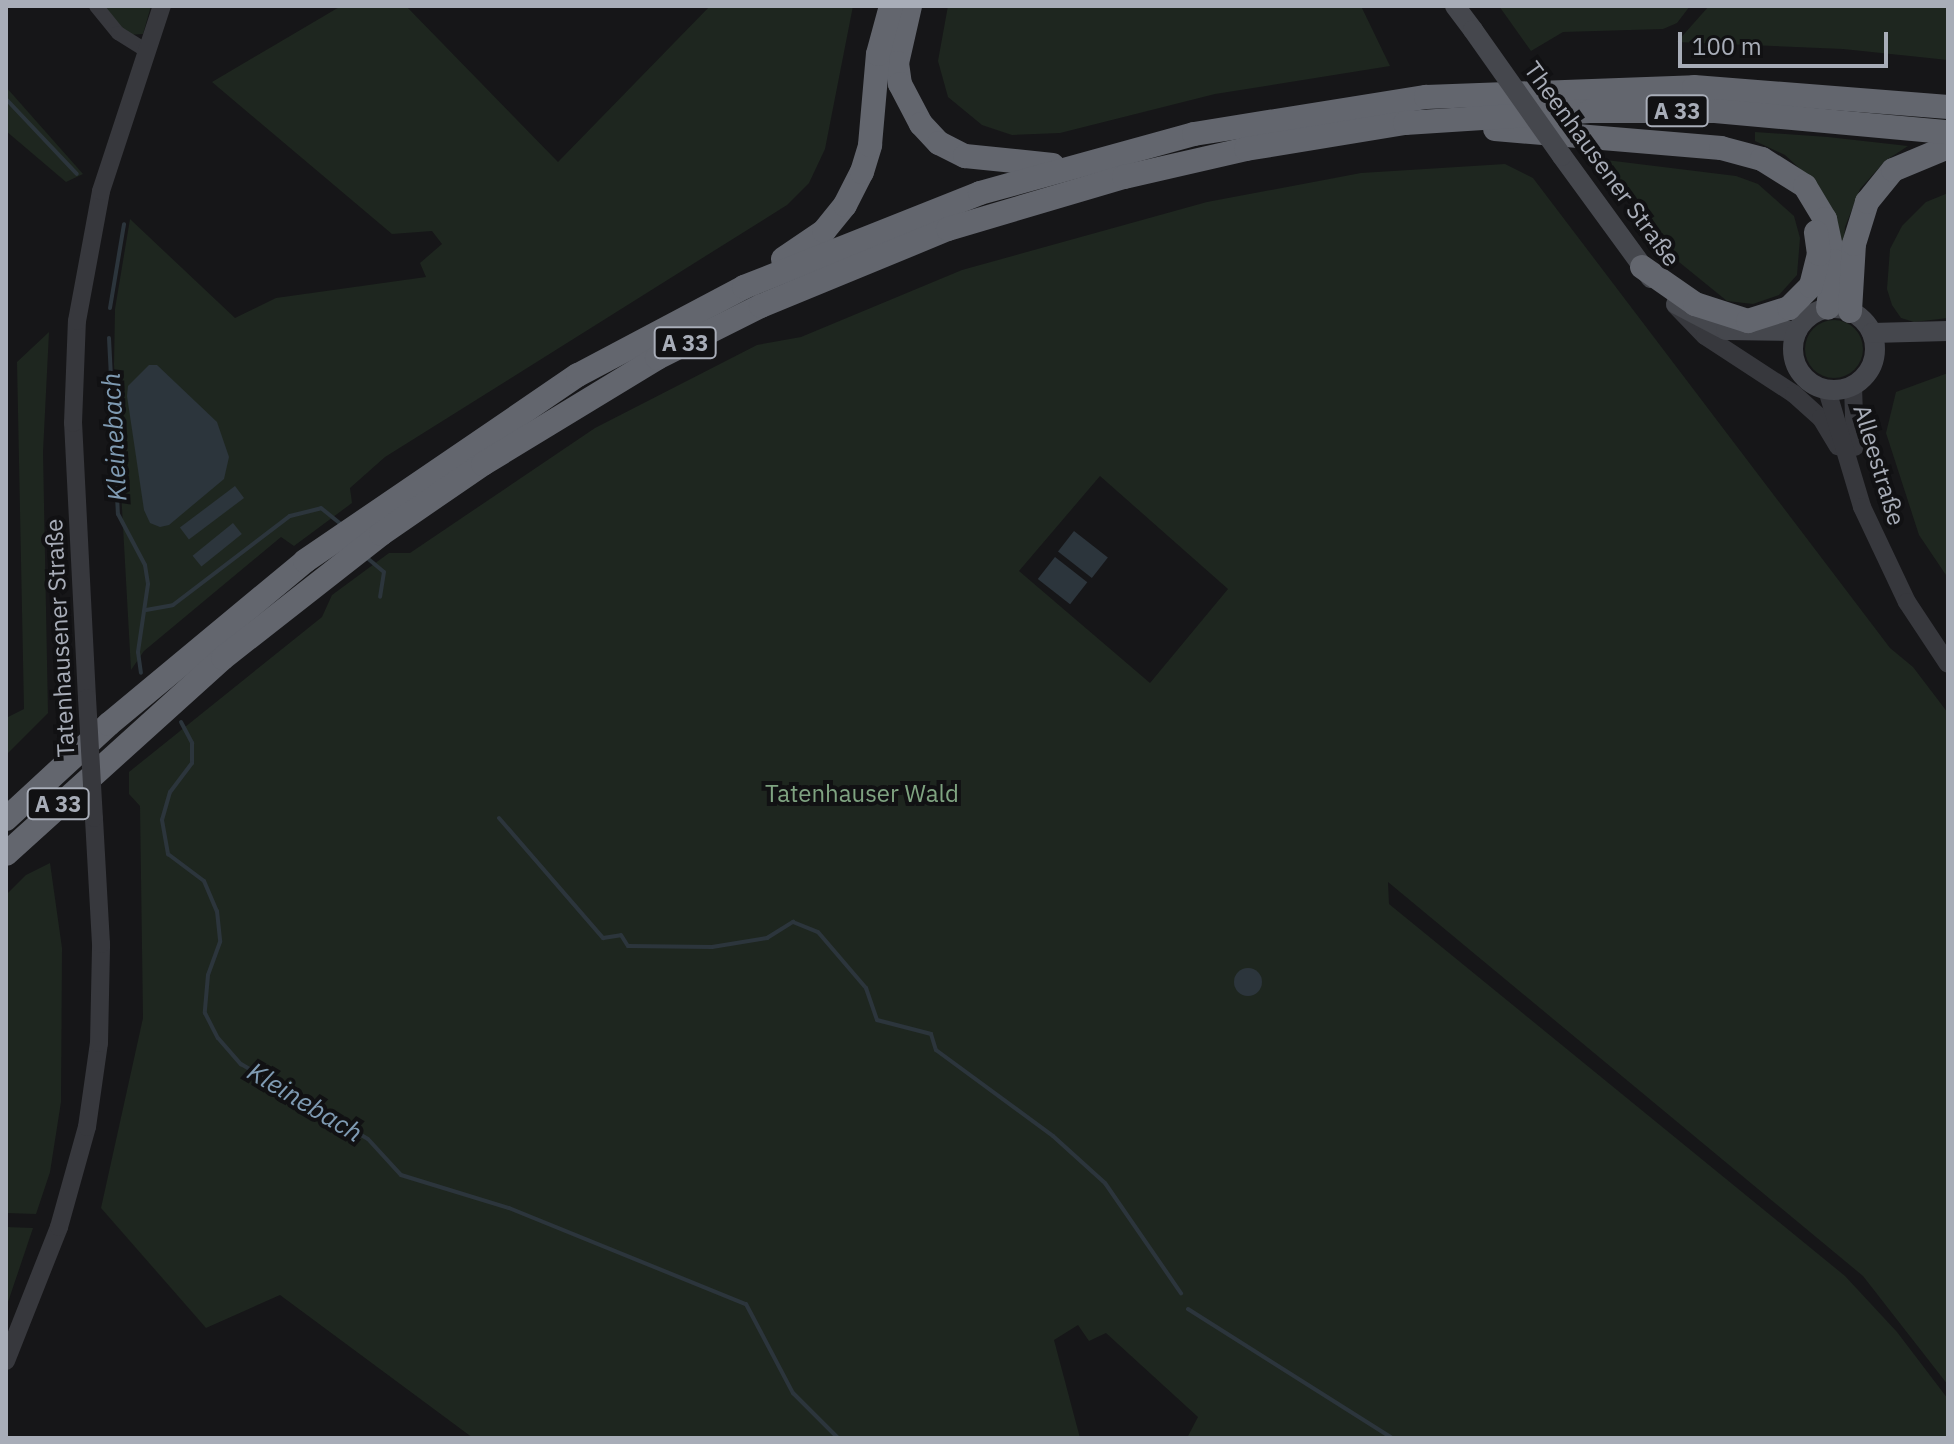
<!DOCTYPE html>
<meta charset="utf-8">
<style>
body{margin:0}
#map{position:relative;width:1954px;height:1444px;overflow:hidden;background:#161618;font-family:"IBM Plex Sans",sans-serif}
div>[style]{position:absolute}
.green>*{inset:0;background:#1e261f}
.round{border-radius:50%}
.water>*{inset:0;background:#2c353c;transform-origin:0 0}
.stream>*{height:4px;margin:-2px;padding:0 2px;transform-origin:2px;border-radius:2px;background:#2c353c}
.minor>*{height:14px;margin:-7px;padding:0 7px;transform-origin:7px;border-radius:7px;background:#37383d}
.tertiary>*{height:18px;margin:-9px;padding:0 9px;transform-origin:9px;border-radius:9px;background:#37383d}
.secondary>*{height:20px;margin:-10px;padding:0 10px;transform-origin:10px;border-radius:10px;background:#45474d}
.secondary>.ring{margin:-10px;padding:0;box-sizing:content-box;background:none;border:20px solid #45474d;border-radius:50%}
.motorway>*{height:24px;margin:-12px;padding:0 12px;transform-origin:12px;border-radius:12px;background:#63666e}
.tertiary-bridge>*{height:18px;margin:-9px;padding:0 9px;transform-origin:9px;border-radius:9px;background:#37383d}
.secondary-bridge>*{height:20px;margin:-10px;padding:0 10px;transform-origin:10px;border-radius:10px;background:#45474d}
span{translate:-50% -50%;white-space:nowrap;text-align:center;line-height:1.15;-webkit-text-stroke:8px #111113;paint-order:stroke}
.shield-label span{padding:2px 6px;background:#111113;border:2px solid;border-radius:6px;-webkit-text-stroke-width:0}
.shield-label{font-size:22px;color:#a8adb8;font-weight:700}
.street-label{font-size:24px;color:#a8adb8}
.park-label{font-size:24px;color:#7fa381}
.water-label{font-size:26px;color:#7f9bb3;font-style:italic}
.frame{position:absolute;inset:0;border:8px solid #a8adb8;pointer-events:none}
.scale{position:absolute;left:1678px;top:32px;width:210px;height:36px;box-sizing:border-box;border:4px solid #a8adb8;border-top:0;padding-left:10px;font-size:24px;line-height:28px;white-space:nowrap;color:#a8adb8;-webkit-text-stroke:6px #111113;paint-order:stroke}
</style>
<div id="map">
<div class="green">
<i style="clip-path:polygon(103px 6px,151px 6px,143px 34px,127px 35px)"></i>
<i style="clip-path:polygon(341px 6px,406px 6px,558px 162px,710px 6px,853px 6px,825px 149px,809px 183px,787px 205px,385px 457px,350px 488px,352px 503px,294px 546px,281px 537px,144px 651px,131px 670px,114px 365px,115px 309px,130px 219px,235px 318px,276px 298px,426px 277px,420px 263px,442px 244px,432px 231px,392px 234px,212px 82px)"></i>
<i style="clip-path:polygon(948px 6px,1361px 6px,1390px 66px,1215px 94px,1060px 133px,1012px 135px,982px 125px,948px 97px,938px 61px)"></i>
<i style="clip-path:polygon(1499px 6px,1690px 6px,1677px 23px,1663px 29px,1563px 32px,1531px 51px)"></i>
<i style="clip-path:polygon(1709px 6px,1948px 6px,1948px 60px,1843px 49px,1677px 42px)"></i>
<i style="clip-path:polygon(6px 87px,83px 174px,66px 182px,6px 131px)"></i>
<i style="clip-path:polygon(1755px 132px,1828px 137px,1908px 146px,1885px 161px,1860px 189px,1845px 227px,1843px 255px,1812px 180px,1785px 155px,1755px 141px)"></i>
<i style="clip-path:polygon(1598px 159px,1736px 176px,1758px 184px,1794px 216px,1800px 238px,1797px 275px,1779px 295px,1753px 304px,1727px 301px,1679px 262px)"></i>
<i style="clip-path:polygon(evenodd,1505px 164px,1533px 178px,1890px 648px,1913px 667px,1948px 713px,1948px 1385px,1863px 1276px,1388px 882px,1389px 904px,1845px 1276px,1897px 1332px,1948px 1399px,1948px 1438px,1187px 1438px,1198px 1417px,1106px 1333px,1089px 1341px,1078px 1325px,1054px 1340px,1080px 1438px,473px 1438px,280px 1295px,206px 1328px,101px 1208px,143px 1018px,140px 806px,129px 794px,129px 772px,322px 617px,332px 595px,389px 553px,410px 553px,595px 428px,757px 345px,801px 337px,962px 270px,1207px 202px,1361px 173px,1505px 164px,1100px 476px,1228px 589px,1150px 683px,1019px 571px,1100px 476px)"></i>
<i style="clip-path:polygon(1948px 193px,1948px 318px,1914px 322px,1901px 318px,1892px 305px,1887px 289px,1890px 249px,1902px 226px,1926px 202px)"></i>
<i class="round" style="left:1805px;top:320px;width:58px;height:58px"></i>
<i style="clip-path:polygon(49px 332px,43px 452px,48px 713px,6px 755px,6px 718px,24px 709px,17px 362px)"></i>
<i style="clip-path:polygon(1948px 373px,1948px 578px,1919px 535px,1886px 433px,1896px 392px)"></i>
<i style="clip-path:polygon(50px 863px,62px 948px,61px 1102px,50px 1172px,36px 1214px,6px 1213px,6px 895px,26px 875px)"></i>
<i style="clip-path:polygon(6px 1227px,33px 1228px,6px 1308px)"></i>
</div>
<div class="water">
<i style="clip-path:polygon(149px 365px,157px 365px,217px 422px,229px 457px,224px 479px,169px 525px,160px 527px,150px 523px,144px 510px,127px 396px,128px 386px)"></i>
<i style="left:235px;top:486px;width:15px;height:69px;rotate:53deg"></i>
<i style="left:233px;top:523px;width:14px;height:52px;rotate:51deg"></i>
<i style="left:1074px;top:531px;width:43px;height:26px;rotate:38deg"></i>
<i style="left:1055px;top:557px;width:41px;height:28px;rotate:38deg"></i>
<i class="round" style="left:1234px;top:968px;width:28px;height:28px"></i>
</div>
<div class="stream">
<i style="left:6px;top:99px;width:103px;rotate:46.6deg"></i>
<i style="left:110px;top:308px;width:85px;rotate:-80.5deg"></i>
<i style="left:109px;top:338px;width:176px;rotate:87.1deg"></i>
<i style="left:118px;top:514px;width:58px;rotate:62.1deg"></i>
<i style="left:145px;top:565px;width:19px;rotate:81deg"></i>
<i style="left:148px;top:584px;width:69px;rotate:98.4deg"></i>
<i style="left:138px;top:652px;width:21px;rotate:82deg"></i>
<i style="left:366px;top:557px;width:23px;rotate:40deg"></i>
<i style="left:384px;top:572px;width:25px;rotate:99deg"></i>
<i style="left:146px;top:610px;width:27px;rotate:-10deg"></i>
<i style="left:173px;top:605px;width:147px;rotate:-37.3deg"></i>
<i style="left:290px;top:516px;width:32px;rotate:-14deg"></i>
<i style="left:321px;top:508px;width:27px;rotate:39deg"></i>
<i style="left:181px;top:722px;width:24px;rotate:62deg"></i>
<i style="left:192px;top:743px;width:20px;rotate:90deg"></i>
<i style="left:192px;top:763px;width:36px;rotate:127deg"></i>
<i style="left:170px;top:792px;width:29px;rotate:106deg"></i>
<i style="left:162px;top:820px;width:35px;rotate:80deg"></i>
<i style="left:168px;top:854px;width:45px;rotate:36.9deg"></i>
<i style="left:204px;top:881px;width:33px;rotate:67deg"></i>
<i style="left:217px;top:911px;width:31px;rotate:84deg"></i>
<i style="left:220px;top:942px;width:35px;rotate:110deg"></i>
<i style="left:208px;top:975px;width:38px;rotate:95deg"></i>
<i style="left:205px;top:1013px;width:28px;rotate:63deg"></i>
<i style="left:218px;top:1038px;width:35px;rotate:49deg"></i>
<i style="left:241px;top:1064px;width:147px;rotate:30.6deg"></i>
<i style="left:368px;top:1139px;width:49px;rotate:47.5deg"></i>
<i style="left:401px;top:1175px;width:113px;rotate:17deg"></i>
<i style="left:509px;top:1208px;width:256px;rotate:22.1deg"></i>
<i style="left:746px;top:1304px;width:101px;rotate:62.2deg"></i>
<i style="left:793px;top:1393px;width:64px;rotate:45deg"></i>
<i style="left:499px;top:818px;width:159px;rotate:49.1deg"></i>
<i style="left:603px;top:938px;width:18px;rotate:-9deg"></i>
<i style="left:621px;top:935px;width:13px;rotate:58deg"></i>
<i style="left:628px;top:946px;width:84px;rotate:0.7deg"></i>
<i style="left:712px;top:947px;width:56px;rotate:-9.3deg"></i>
<i style="left:767px;top:938px;width:31px;rotate:-32deg"></i>
<i style="left:793px;top:922px;width:27px;rotate:22deg"></i>
<i style="left:818px;top:932px;width:74px;rotate:49.4deg"></i>
<i style="left:866px;top:988px;width:34px;rotate:71deg"></i>
<i style="left:877px;top:1020px;width:56px;rotate:14.5deg"></i>
<i style="left:931px;top:1034px;width:17px;rotate:73deg"></i>
<i style="left:936px;top:1050px;width:145px;rotate:36.3deg"></i>
<i style="left:1053px;top:1136px;width:70px;rotate:42.1deg"></i>
<i style="left:1105px;top:1183px;width:134px;rotate:55.4deg"></i>
<i style="left:1188px;top:1309px;width:241px;rotate:32.3deg"></i>
</div>
<div class="minor">
<i style="left:96px;top:6px;width:35px;rotate:51deg"></i>
<i style="left:118px;top:33px;width:34px;rotate:32deg"></i>
</div>
<div class="tertiary">
<i style="left:1675px;top:305px;width:43px;rotate:45.9deg"></i>
<i style="left:1705px;top:336px;width:106px;rotate:33.1deg"></i>
<i style="left:1794px;top:394px;width:36px;rotate:42deg"></i>
<i style="left:1821px;top:418px;width:33px;rotate:59deg"></i>
<i style="left:1853px;top:386px;width:61px;rotate:88.1deg"></i>
<i style="left:1827px;top:390px;width:122px;rotate:73.3deg"></i>
<i style="left:1862px;top:507px;width:105px;rotate:64.7deg"></i>
<i style="left:1907px;top:602px;width:74px;rotate:56.5deg"></i>
<i style="left:87px;top:698px;width:275px;rotate:-92.9deg"></i>
<i style="left:73px;top:423px;width:102px;rotate:-87.8deg"></i>
<i style="left:77px;top:321px;width:132px;rotate:-79.5deg"></i>
<i style="left:101px;top:191px;width:195px;rotate:-71.8deg"></i>
<i style="left:6px;top:1361px;width:144px;rotate:-68.4deg"></i>
<i style="left:59px;top:1227px;width:104px;rotate:-74.4deg"></i>
<i style="left:87px;top:1127px;width:85px;rotate:-81.9deg"></i>
<i style="left:99px;top:1043px;width:99px;rotate:-88.8deg"></i>
<i style="left:101px;top:944px;width:126px;rotate:-93.2deg"></i>
</div>
<div class="secondary">
<i style="left:1455px;top:6px;width:30px;rotate:53deg"></i>
<i style="left:1562px;top:156px;width:151px;rotate:53.9deg"></i>
<i style="left:1676px;top:304px;width:56px;rotate:27.5deg"></i>
<i style="left:1726px;top:330px;width:71px;rotate:0.8deg"></i>
<i class="ring" style="left:1793px;top:308px;width:62px;height:62px"></i>
<i style="left:1872px;top:333px;width:76px;rotate:-1.5deg"></i>
</div>
<div class="motorway">
<i style="left:910px;top:6px;width:58px;rotate:102.8deg"></i>
<i style="left:897px;top:63px;width:21px;rotate:82deg"></i>
<i style="left:900px;top:84px;width:45px;rotate:62.3deg"></i>
<i style="left:921px;top:124px;width:26px;rotate:47deg"></i>
<i style="left:939px;top:143px;width:29px;rotate:27deg"></i>
<i style="left:965px;top:156px;width:88px;rotate:5.8deg"></i>
<i style="left:1495px;top:129px;width:227px;rotate:4.8deg"></i>
<i style="left:1721px;top:148px;width:42px;rotate:15deg"></i>
<i style="left:1762px;top:159px;width:51px;rotate:32.1deg"></i>
<i style="left:1805px;top:186px;width:39px;rotate:59deg"></i>
<i style="left:1825px;top:219px;width:43px;rotate:77.9deg"></i>
<i style="left:1834px;top:261px;width:47px;rotate:97.3deg"></i>
<i style="left:783px;top:259px;width:50px;rotate:-34.3deg"></i>
<i style="left:824px;top:231px;width:33px;rotate:-51deg"></i>
<i style="left:845px;top:205px;width:37px;rotate:-63deg"></i>
<i style="left:862px;top:172px;width:28px;rotate:-73deg"></i>
<i style="left:870px;top:145px;width:91px;rotate:-85deg"></i>
<i style="left:878px;top:54px;width:50px;rotate:-74.8deg"></i>
<i style="left:1642px;top:267px;width:65px;rotate:34.9deg"></i>
<i style="left:1695px;top:304px;width:56px;rotate:17.8deg"></i>
<i style="left:1748px;top:321px;width:43px;rotate:-17.6deg"></i>
<i style="left:1789px;top:308px;width:31px;rotate:-45deg"></i>
<i style="left:1811px;top:286px;width:33px;rotate:-76deg"></i>
<i style="left:1819px;top:254px;width:22px;rotate:-98deg"></i>
<i style="left:1850px;top:311px;width:67px;rotate:-86.6deg"></i>
<i style="left:1854px;top:244px;width:44px;rotate:-72.8deg"></i>
<i style="left:1867px;top:202px;width:41px;rotate:-50.9deg"></i>
<i style="left:1893px;top:170px;width:60px;rotate:-22.7deg"></i>
<i style="left:6px;top:819px;width:140px;rotate:-42.7deg"></i>
<i style="left:109px;top:724px;width:255px;rotate:-39.7deg"></i>
<i style="left:305px;top:561px;width:330px;rotate:-34.3deg"></i>
<i style="left:578px;top:375px;width:188px;rotate:-27.9deg"></i>
<i style="left:744px;top:287px;width:254px;rotate:-21.7deg"></i>
<i style="left:980px;top:193px;width:222px;rotate:-15.4deg"></i>
<i style="left:1194px;top:134px;width:235px;rotate:-9.1deg"></i>
<i style="left:1426px;top:97px;width:268px;rotate:-2.1deg"></i>
<i style="left:1694px;top:87px;width:255px;rotate:4.5deg"></i>
<i style="left:6px;top:854px;width:292px;rotate:-42.1deg"></i>
<i style="left:223px;top:658px;width:201px;rotate:-38.1deg"></i>
<i style="left:381px;top:534px;width:124px;rotate:-34.5deg"></i>
<i style="left:483px;top:464px;width:204px;rotate:-31.3deg"></i>
<i style="left:657px;top:358px;width:116px;rotate:-26.6deg"></i>
<i style="left:761px;top:306px;width:202px;rotate:-22.4deg"></i>
<i style="left:948px;top:229px;width:184px;rotate:-16.5deg"></i>
<i style="left:1124px;top:177px;width:125px;rotate:-12.9deg"></i>
<i style="left:1246px;top:149px;width:161px;rotate:-9.3deg"></i>
<i style="left:1405px;top:123px;width:185px;rotate:-3.7deg"></i>
<i style="left:1590px;top:111px;width:125px"></i>
<i style="left:1715px;top:111px;width:234px;rotate:5.2deg"></i>
</div>
<div class="tertiary-bridge">
<i style="left:87px;top:698px;width:120px;rotate:86.7deg"></i>
</div>
<div class="secondary-bridge">
<i style="left:1473px;top:30px;width:154px;rotate:54.8deg"></i>
</div>
<div class="shield-label">
<span style="left:1677px;top:111px">A 33</span>
<span style="left:685px;top:343px">A 33</span>
<span style="left:58px;top:804px">A 33</span>
</div>
<div class="street-label">
<span style="left:1602px;top:164px;rotate:54deg">Theenhausener Straße</span>
<span style="left:1879px;top:465px;rotate:73deg">Alleestraße</span>
<span style="left:60px;top:638px;rotate:-93deg">Tatenhausener Straße</span>
</div>
<div class="park-label">
<span style="left:862px;top:794px">Tatenhauser Wald</span>
</div>
<div class="water-label">
<span style="left:114px;top:437px;rotate:-93deg">Kleinebach</span>
<span style="left:305px;top:1102px;rotate:31deg">Kleinebach</span>
</div>
<div class="frame"></div>
<div class="scale">100 m</div>
</div>
